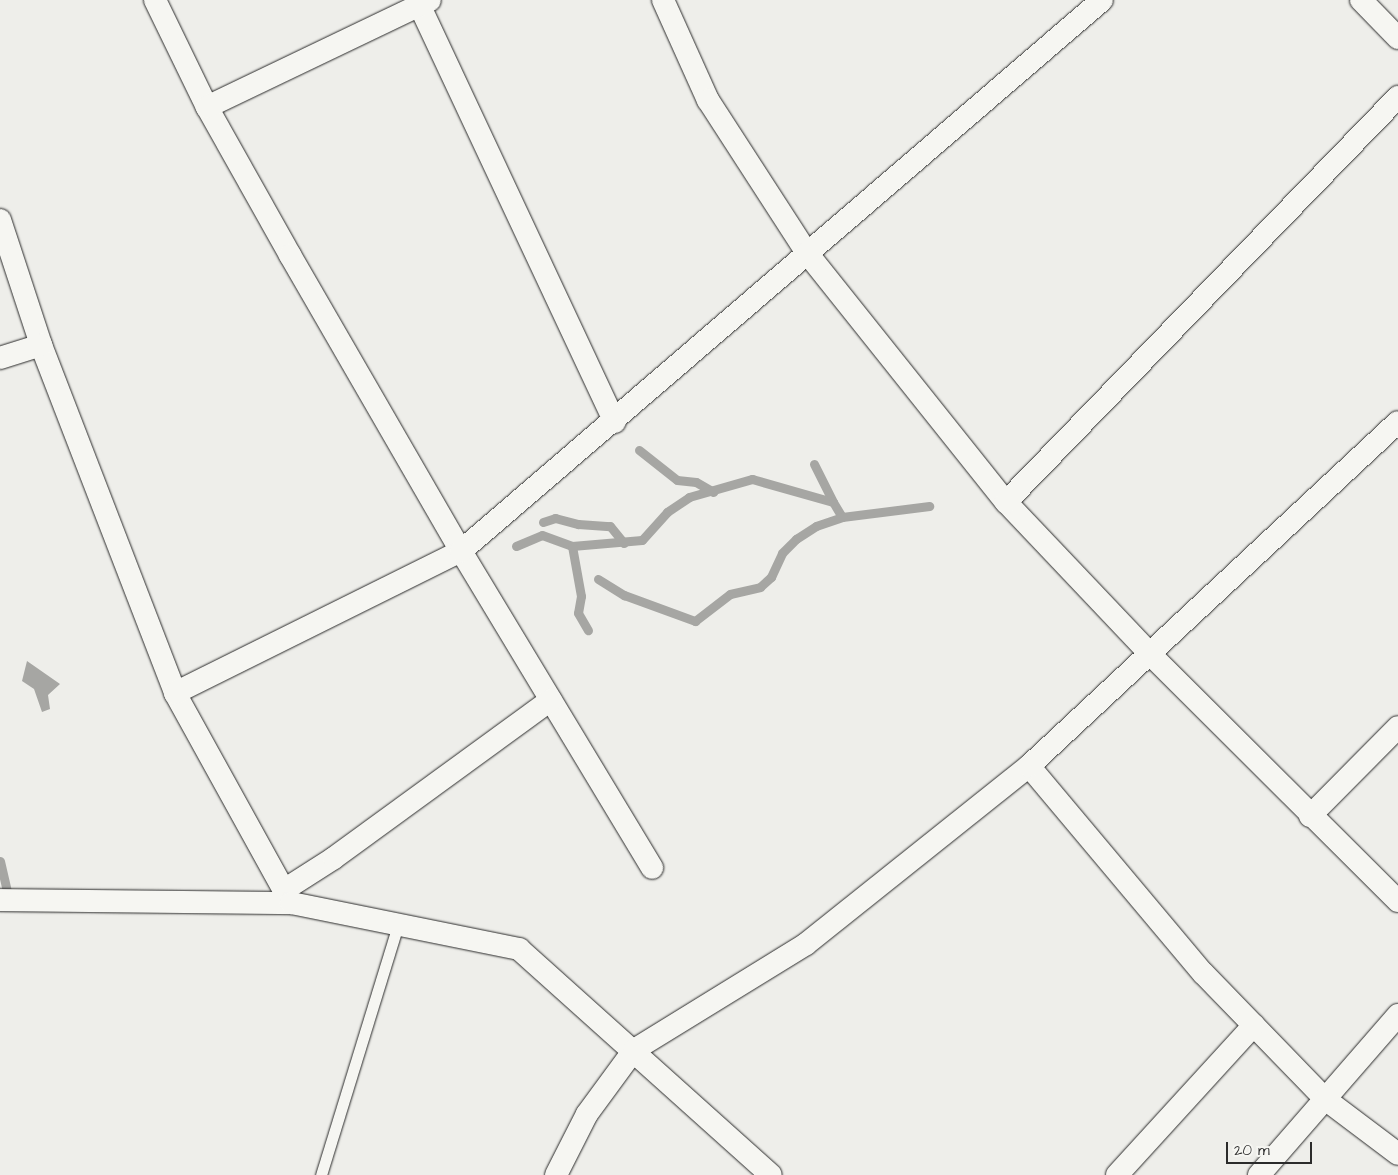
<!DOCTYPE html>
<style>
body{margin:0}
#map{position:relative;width:1398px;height:1175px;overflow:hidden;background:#eeeeea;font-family:"Architects Daughter",sans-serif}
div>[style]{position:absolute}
.water>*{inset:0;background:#a6a6a3}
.stream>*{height:9px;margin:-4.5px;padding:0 4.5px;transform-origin:4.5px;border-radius:4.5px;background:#a6a6a3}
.roads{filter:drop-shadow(0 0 1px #2b2b2b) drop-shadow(0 0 1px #2b2b2b)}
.lane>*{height:11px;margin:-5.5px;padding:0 5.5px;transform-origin:5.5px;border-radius:5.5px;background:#f6f6f2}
.street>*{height:22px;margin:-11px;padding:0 11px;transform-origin:11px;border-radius:11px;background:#f6f6f2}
span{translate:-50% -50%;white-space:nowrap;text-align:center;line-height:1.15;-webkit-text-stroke:4px #f6f6f2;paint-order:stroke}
.scale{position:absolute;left:1226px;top:1142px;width:86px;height:22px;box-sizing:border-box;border:2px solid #2b2b2b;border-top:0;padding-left:6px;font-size:15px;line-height:18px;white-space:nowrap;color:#2b2b2b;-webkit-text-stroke:4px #f6f6f2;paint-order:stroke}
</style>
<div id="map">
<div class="water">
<i style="clip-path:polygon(27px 661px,60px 684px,48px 695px,50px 709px,42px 712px,34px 689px,22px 681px)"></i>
</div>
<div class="stream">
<i style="left:639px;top:450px;width:48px;rotate:38.3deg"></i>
<i style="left:677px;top:480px;width:19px;rotate:6deg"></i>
<i style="left:696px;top:482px;width:20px;rotate:30deg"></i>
<i style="left:814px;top:464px;width:42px;rotate:63.4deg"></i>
<i style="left:543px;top:522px;width:13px;rotate:-18deg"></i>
<i style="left:555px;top:518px;width:24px;rotate:15deg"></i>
<i style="left:578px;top:524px;width:32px;rotate:4deg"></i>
<i style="left:610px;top:526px;width:22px;rotate:51deg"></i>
<i style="left:516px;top:546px;width:28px;rotate:-23deg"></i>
<i style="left:542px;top:535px;width:32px;rotate:20deg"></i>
<i style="left:572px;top:546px;width:70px;rotate:-4.9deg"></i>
<i style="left:642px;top:540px;width:38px;rotate:-48deg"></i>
<i style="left:667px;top:512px;width:27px;rotate:-34deg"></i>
<i style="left:689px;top:497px;width:66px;rotate:-15.9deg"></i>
<i style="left:752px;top:479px;width:84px;rotate:15.9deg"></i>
<i style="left:833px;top:502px;width:17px;rotate:59deg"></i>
<i style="left:842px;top:517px;width:88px;rotate:-7.2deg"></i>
<i style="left:572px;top:546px;width:51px;rotate:79.8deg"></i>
<i style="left:581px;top:596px;width:17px;rotate:100deg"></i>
<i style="left:578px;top:613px;width:20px;rotate:60deg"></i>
<i style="left:598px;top:579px;width:31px;rotate:32deg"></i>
<i style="left:624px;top:595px;width:76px;rotate:20.1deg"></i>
<i style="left:695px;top:621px;width:44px;rotate:-37.6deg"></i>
<i style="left:730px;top:594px;width:31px;rotate:-13deg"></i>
<i style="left:760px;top:587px;width:15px;rotate:-42deg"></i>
<i style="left:771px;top:577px;width:26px;rotate:-65deg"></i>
<i style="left:782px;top:553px;width:20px;rotate:-45deg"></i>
<i style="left:796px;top:539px;width:24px;rotate:-33deg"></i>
<i style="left:816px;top:526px;width:28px;rotate:-19deg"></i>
<i style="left:0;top:861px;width:40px;rotate:77deg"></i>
</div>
<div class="roads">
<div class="lane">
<i style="left:321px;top:1175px;width:262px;rotate:-72.9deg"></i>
</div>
<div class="street">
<i style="left:155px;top:0;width:119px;rotate:64.1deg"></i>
<i style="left:207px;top:107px;width:170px;rotate:60.7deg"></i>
<i style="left:290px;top:255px;width:342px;rotate:60deg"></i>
<i style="left:461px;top:551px;width:370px;rotate:58.9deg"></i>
<i style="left:417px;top:0;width:466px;rotate:64.9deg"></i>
<i style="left:663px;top:0;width:110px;rotate:65.8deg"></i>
<i style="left:708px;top:100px;width:182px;rotate:57.1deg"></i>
<i style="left:807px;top:253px;width:319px;rotate:51.4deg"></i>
<i style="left:1006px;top:502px;width:209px;rotate:46.5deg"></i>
<i style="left:1150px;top:654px;width:350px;rotate:44.9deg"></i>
<i style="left:1361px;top:0;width:53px;rotate:45.8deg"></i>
<i style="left:207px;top:107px;width:247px;rotate:-25.6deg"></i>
<i style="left:0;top:220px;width:132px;rotate:71.8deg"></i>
<i style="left:41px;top:345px;width:373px;rotate:68.9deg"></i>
<i style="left:175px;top:693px;width:240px;rotate:61.1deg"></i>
<i style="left:0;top:358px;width:43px;rotate:-17.6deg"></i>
<i style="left:1006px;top:502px;width:564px;rotate:-45.93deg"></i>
<i style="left:175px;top:693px;width:319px;rotate:-26.4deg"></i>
<i style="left:461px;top:551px;width:845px;rotate:-40.68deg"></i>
<i style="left:1029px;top:766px;width:270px;rotate:50deg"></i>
<i style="left:1203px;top:973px;width:175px;rotate:45.9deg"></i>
<i style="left:1325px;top:1099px;width:91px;rotate:37deg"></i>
<i style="left:1310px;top:816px;width:125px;rotate:-45.3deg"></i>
<i style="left:284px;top:890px;width:59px;rotate:-32.6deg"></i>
<i style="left:334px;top:858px;width:268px;rotate:-36.1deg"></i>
<i style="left:0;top:900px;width:291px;rotate:0.6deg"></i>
<i style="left:291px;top:903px;width:233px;rotate:11.4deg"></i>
<i style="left:519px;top:949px;width:338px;rotate:41.9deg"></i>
<i style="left:556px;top:1175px;width:68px;rotate:-63.1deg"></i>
<i style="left:587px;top:1114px;width:79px;rotate:-53.7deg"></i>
<i style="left:634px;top:1050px;width:202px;rotate:-31.6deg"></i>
<i style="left:806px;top:944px;width:285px;rotate:-38.6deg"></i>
<i style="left:1029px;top:766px;width:504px;rotate:-42.99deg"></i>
<i style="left:1117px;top:1175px;width:203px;rotate:-47.6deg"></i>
<i style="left:1259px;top:1175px;width:212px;rotate:-49deg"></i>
</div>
</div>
<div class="scale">20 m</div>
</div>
